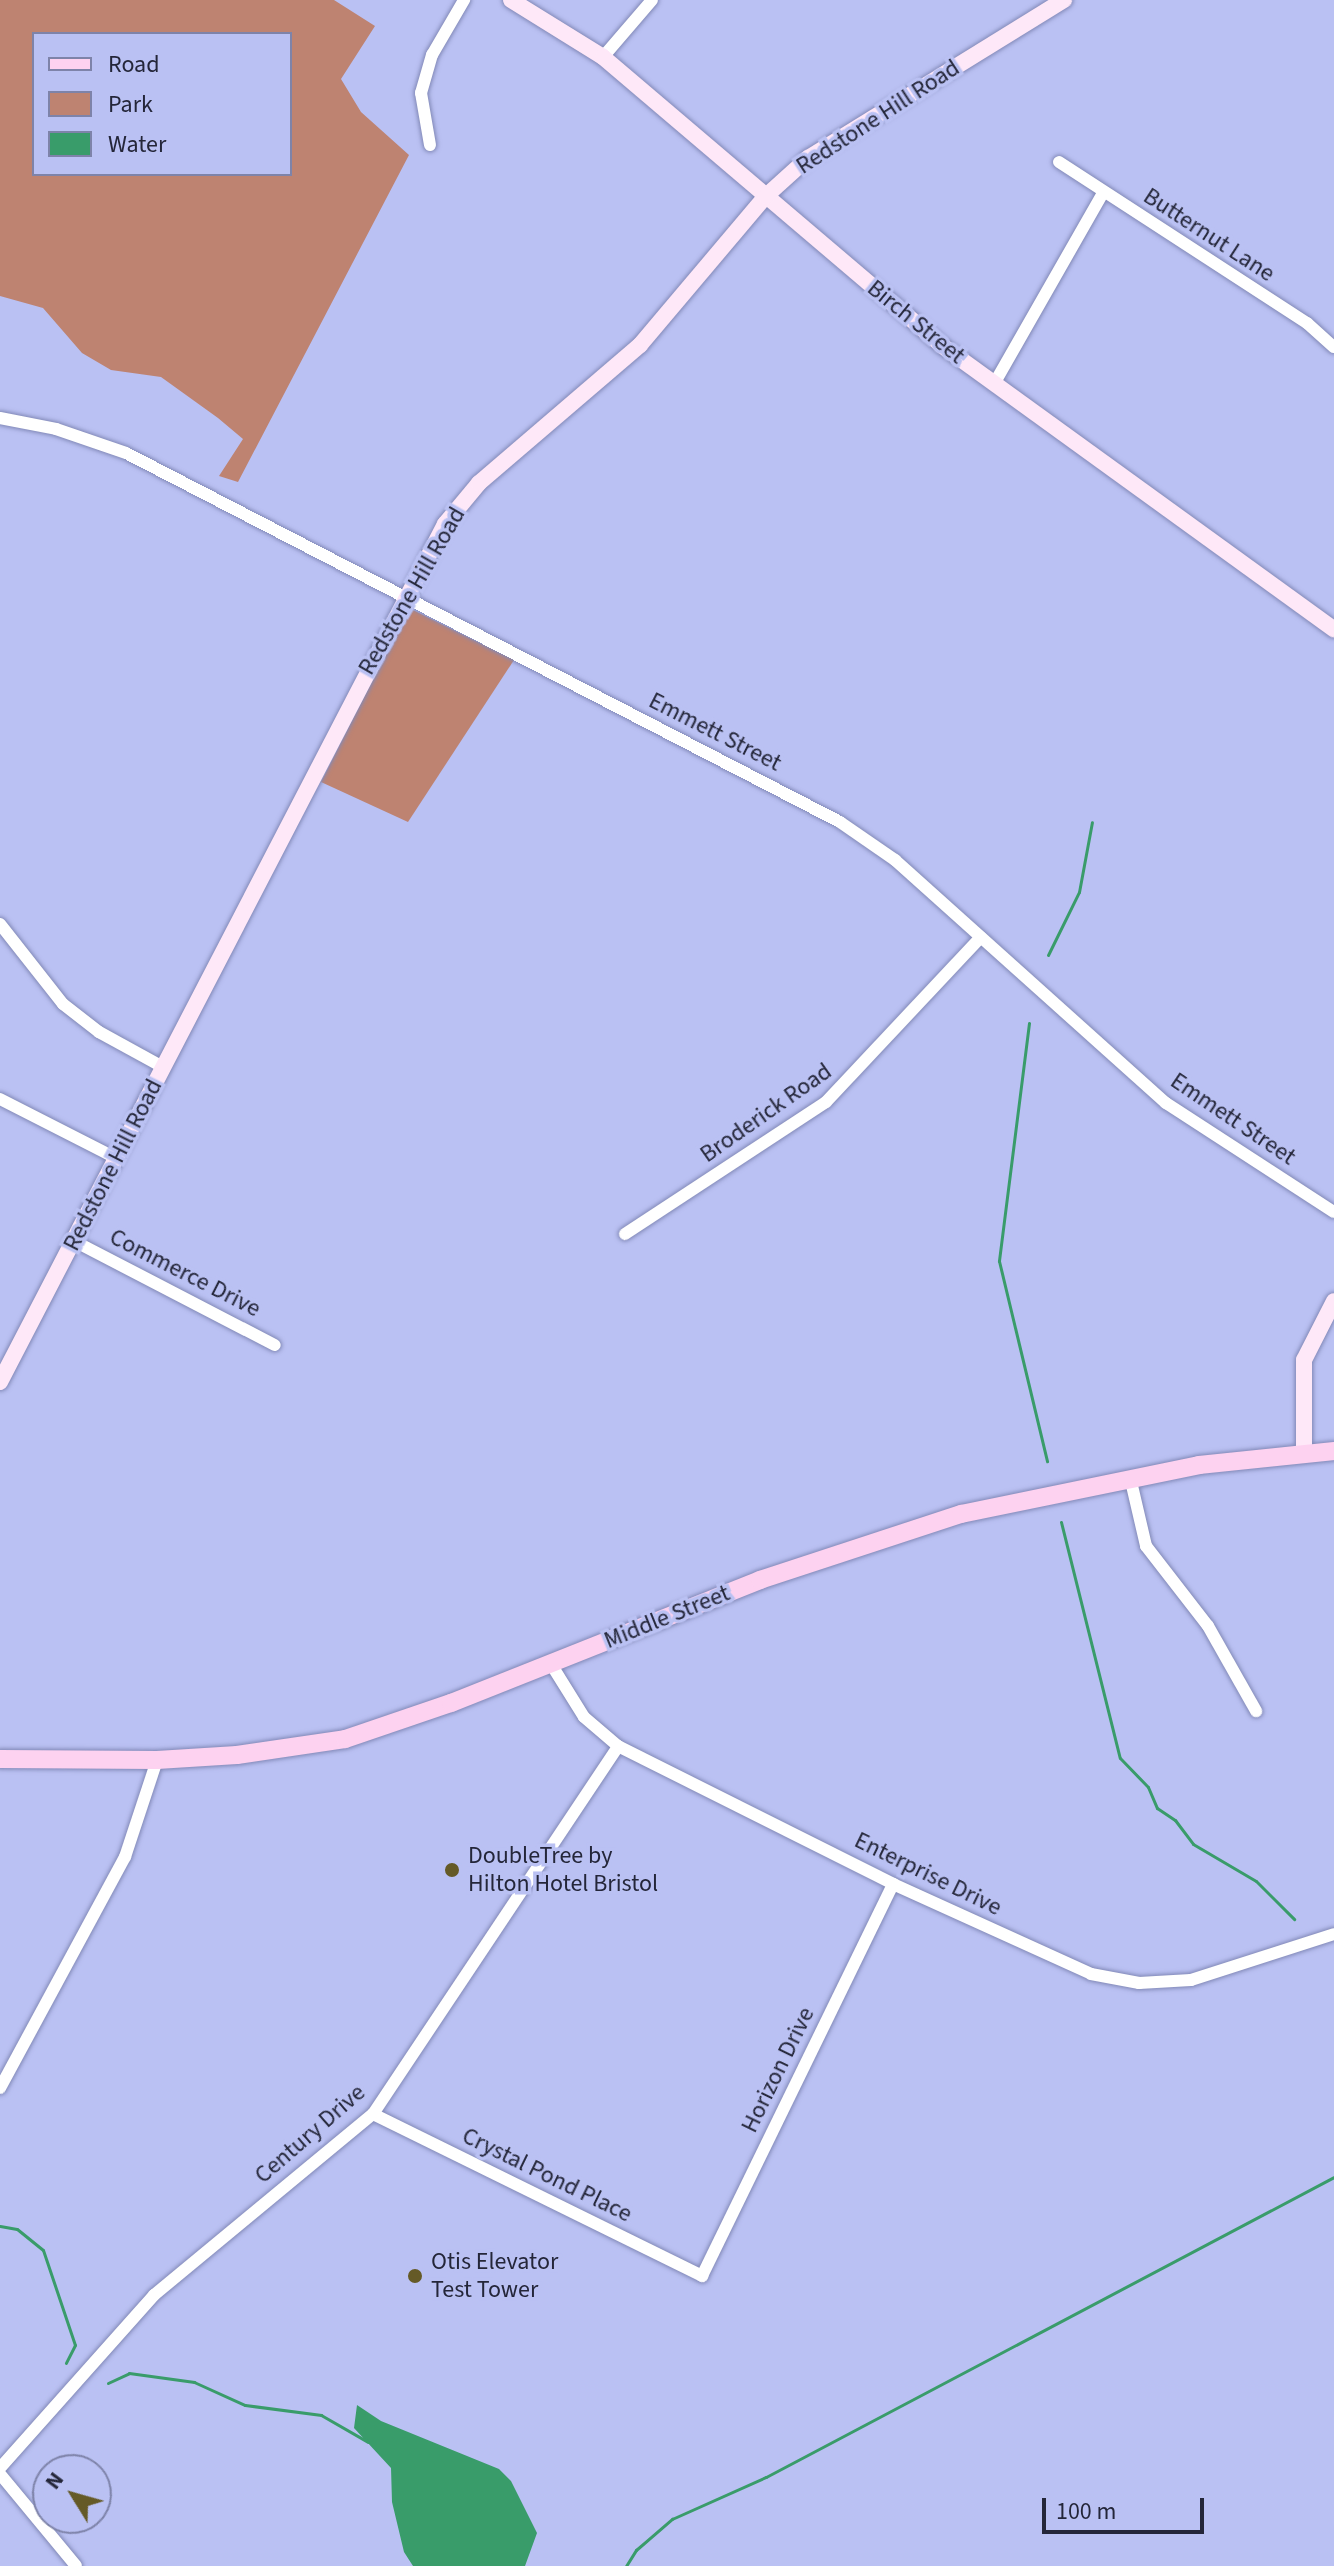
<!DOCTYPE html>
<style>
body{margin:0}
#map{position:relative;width:1334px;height:2566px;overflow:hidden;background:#bac1f3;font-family:"Source Sans 3",sans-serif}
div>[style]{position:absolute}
.green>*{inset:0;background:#be8371}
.water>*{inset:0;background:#399c6a}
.stream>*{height:3px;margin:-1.5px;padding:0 1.5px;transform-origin:1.5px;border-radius:1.5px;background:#399c6a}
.roads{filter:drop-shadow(0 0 2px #8289b7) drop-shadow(0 0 2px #8289b7)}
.street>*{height:12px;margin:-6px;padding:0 6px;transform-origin:6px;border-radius:6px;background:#fff}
.secondary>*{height:16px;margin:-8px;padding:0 8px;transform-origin:8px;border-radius:8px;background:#fee8f8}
.primary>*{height:18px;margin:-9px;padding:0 9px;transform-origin:9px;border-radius:9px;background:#fdd2f0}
.dots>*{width:22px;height:22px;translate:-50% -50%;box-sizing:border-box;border:4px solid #bac1f3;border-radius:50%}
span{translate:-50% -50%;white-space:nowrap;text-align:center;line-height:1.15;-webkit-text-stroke:7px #bac1f3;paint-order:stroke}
.street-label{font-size:24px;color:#242639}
.poi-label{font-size:24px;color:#242639}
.left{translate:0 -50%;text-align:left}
.legend{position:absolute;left:32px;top:32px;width:260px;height:144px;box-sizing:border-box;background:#bac1f3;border:2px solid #7e83a9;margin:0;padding:10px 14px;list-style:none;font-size:24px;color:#242639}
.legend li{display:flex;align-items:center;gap:16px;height:40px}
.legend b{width:40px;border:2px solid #7e83a9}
.north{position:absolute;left:32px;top:2454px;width:80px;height:80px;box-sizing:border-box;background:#bac1f3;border:2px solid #7e83a9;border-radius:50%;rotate:307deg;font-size:22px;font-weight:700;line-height:32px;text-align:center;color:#242639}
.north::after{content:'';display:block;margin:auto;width:28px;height:36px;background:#655a27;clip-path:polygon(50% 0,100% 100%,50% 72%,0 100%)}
.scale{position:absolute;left:1042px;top:2498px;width:162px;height:36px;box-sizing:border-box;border:4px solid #242639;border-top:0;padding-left:10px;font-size:24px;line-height:28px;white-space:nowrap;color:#242639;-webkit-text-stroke:6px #bac1f3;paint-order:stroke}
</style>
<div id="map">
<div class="green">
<i style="clip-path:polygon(evenodd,0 0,334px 0,375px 26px,341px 79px,361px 112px,409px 155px,238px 482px,219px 476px,243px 439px,218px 418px,161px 377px,111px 370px,82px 353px,43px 308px,0 296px,0 0,34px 34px,290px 34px,290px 174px,34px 174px,34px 34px)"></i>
<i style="clip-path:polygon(409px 608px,514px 660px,408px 822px,321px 782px)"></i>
</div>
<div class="water">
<i style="clip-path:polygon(357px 2405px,381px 2421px,499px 2469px,511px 2481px,537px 2533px,525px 2566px,413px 2566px,404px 2552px,392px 2502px,391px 2468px,354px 2428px)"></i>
</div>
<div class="stream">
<i style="left:1048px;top:955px;width:70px;rotate:-63.8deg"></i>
<i style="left:1079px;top:892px;width:71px;rotate:-79.5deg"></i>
<i style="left:1029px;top:1023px;width:240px;rotate:97.2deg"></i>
<i style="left:999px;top:1261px;width:206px;rotate:76.5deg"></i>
<i style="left:1061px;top:1522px;width:243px;rotate:76deg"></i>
<i style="left:1120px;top:1758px;width:40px;rotate:46deg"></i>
<i style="left:1148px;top:1787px;width:23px;rotate:67deg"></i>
<i style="left:1157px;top:1808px;width:22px;rotate:34deg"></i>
<i style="left:1175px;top:1820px;width:30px;rotate:53deg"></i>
<i style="left:1193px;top:1844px;width:73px;rotate:30.4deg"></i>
<i style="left:1256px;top:1881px;width:54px;rotate:45deg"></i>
<i style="left:0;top:2226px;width:17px;rotate:10deg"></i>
<i style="left:17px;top:2229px;width:33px;rotate:39deg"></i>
<i style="left:43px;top:2250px;width:100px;rotate:71.4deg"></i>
<i style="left:75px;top:2345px;width:20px;rotate:117deg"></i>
<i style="left:108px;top:2383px;width:23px;rotate:-25deg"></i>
<i style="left:129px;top:2373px;width:66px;rotate:7.9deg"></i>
<i style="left:194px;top:2382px;width:56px;rotate:24.3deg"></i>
<i style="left:245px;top:2405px;width:77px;rotate:7.5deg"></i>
<i style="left:321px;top:2415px;width:54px;rotate:29.9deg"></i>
<i style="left:626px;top:2566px;width:19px;rotate:-58deg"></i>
<i style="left:636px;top:2550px;width:48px;rotate:-40.7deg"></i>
<i style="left:672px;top:2519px;width:103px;rotate:-24.1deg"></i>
<i style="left:766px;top:2477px;width:642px;rotate:-27.84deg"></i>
</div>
<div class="roads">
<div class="street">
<i style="left:603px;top:57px;width:75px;rotate:-49.3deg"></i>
<i style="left:430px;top:145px;width:53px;rotate:-99.8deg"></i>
<i style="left:421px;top:93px;width:40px;rotate:-74deg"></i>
<i style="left:432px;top:55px;width:64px;rotate:-59.8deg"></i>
<i style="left:1059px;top:162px;width:296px;rotate:33deg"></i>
<i style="left:1307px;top:323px;width:36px;rotate:42deg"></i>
<i style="left:994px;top:384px;width:220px;rotate:-60.3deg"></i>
<i style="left:0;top:418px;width:57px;rotate:11.1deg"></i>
<i style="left:56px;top:429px;width:74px;rotate:18.9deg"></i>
<i style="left:126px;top:453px;width:804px;rotate:27.33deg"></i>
<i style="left:840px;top:822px;width:67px;rotate:34.6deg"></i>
<i style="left:895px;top:860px;width:364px;rotate:41.9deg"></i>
<i style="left:1166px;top:1103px;width:200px;rotate:33deg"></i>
<i style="left:0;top:924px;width:102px;rotate:51.8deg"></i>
<i style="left:63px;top:1004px;width:46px;rotate:37.9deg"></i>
<i style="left:99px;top:1032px;width:73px;rotate:28.7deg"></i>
<i style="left:0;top:1099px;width:130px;rotate:27deg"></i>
<i style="left:625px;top:1234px;width:240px;rotate:-33.3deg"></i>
<i style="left:826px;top:1102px;width:226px;rotate:-46.8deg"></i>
<i style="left:74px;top:1241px;width:226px;rotate:27.4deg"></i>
<i style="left:1130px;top:1477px;width:71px;rotate:76.9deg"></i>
<i style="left:1146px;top:1546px;width:101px;rotate:52.2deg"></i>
<i style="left:1208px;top:1626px;width:98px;rotate:60.5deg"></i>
<i style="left:551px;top:1664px;width:62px;rotate:58.1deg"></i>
<i style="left:584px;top:1717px;width:45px;rotate:40.5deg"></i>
<i style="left:618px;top:1746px;width:308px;rotate:26.6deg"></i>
<i style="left:893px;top:1884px;width:217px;rotate:24.4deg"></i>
<i style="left:1091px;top:1974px;width:49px;rotate:10.6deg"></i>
<i style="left:1139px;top:1983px;width:52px;rotate:-3.3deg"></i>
<i style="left:1191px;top:1980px;width:150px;rotate:-17.8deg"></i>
<i style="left:0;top:2088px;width:263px;rotate:-61.6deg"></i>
<i style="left:125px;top:1857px;width:102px;rotate:-71.7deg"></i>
<i style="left:373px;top:2114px;width:367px;rotate:26.2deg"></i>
<i style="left:702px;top:2276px;width:436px;rotate:-64deg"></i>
<i style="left:0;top:2468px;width:232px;rotate:-48.3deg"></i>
<i style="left:154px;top:2295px;width:284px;rotate:-39.6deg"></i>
<i style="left:373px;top:2114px;width:442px;rotate:-56.3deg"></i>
<i style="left:0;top:2474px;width:119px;rotate:50.4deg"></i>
</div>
<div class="secondary">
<i style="left:511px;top:0;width:108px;rotate:31.8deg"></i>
<i style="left:603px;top:57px;width:444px;rotate:40.4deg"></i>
<i style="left:941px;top:345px;width:485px;rotate:35.9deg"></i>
<i style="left:0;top:1382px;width:967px;rotate:-62.59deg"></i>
<i style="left:445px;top:524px;width:53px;rotate:-50.3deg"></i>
<i style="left:479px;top:483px;width:212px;rotate:-40.6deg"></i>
<i style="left:640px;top:345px;width:195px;rotate:-49.8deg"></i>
<i style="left:766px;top:196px;width:57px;rotate:-42.1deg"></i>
<i style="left:808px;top:158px;width:301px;rotate:-31.7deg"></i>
<i style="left:1304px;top:1453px;width:93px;rotate:-90deg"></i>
<i style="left:1304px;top:1360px;width:66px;rotate:-63deg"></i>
</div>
<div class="primary">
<i style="left:0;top:1759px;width:157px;rotate:0.4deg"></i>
<i style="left:157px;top:1760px;width:80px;rotate:-3.6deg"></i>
<i style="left:237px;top:1755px;width:109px;rotate:-8.4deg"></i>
<i style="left:345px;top:1739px;width:112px;rotate:-18.8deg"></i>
<i style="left:451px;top:1703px;width:333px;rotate:-21.7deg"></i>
<i style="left:760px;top:1580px;width:212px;rotate:-18.2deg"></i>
<i style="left:961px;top:1514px;width:243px;rotate:-11.6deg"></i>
<i style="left:1199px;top:1465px;width:136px;rotate:-5.9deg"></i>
</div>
</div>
<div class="dots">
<i style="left:452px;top:1870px;background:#655a27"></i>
<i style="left:415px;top:2276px;background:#655a27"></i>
</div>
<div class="street-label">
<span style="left:878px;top:117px;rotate:-33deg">Redstone Hill Road</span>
<span style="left:1209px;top:235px;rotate:33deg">Butternut Lane</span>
<span style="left:916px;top:322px;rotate:39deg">Birch Street</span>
<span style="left:412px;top:591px;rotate:-60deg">Redstone Hill Road</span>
<span style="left:715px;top:732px;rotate:27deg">Emmett Street</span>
<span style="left:766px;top:1113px;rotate:-35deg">Broderick Road</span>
<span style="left:1233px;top:1119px;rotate:34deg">Emmett Street</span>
<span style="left:113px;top:1165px;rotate:-63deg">Redstone Hill Road</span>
<span style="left:185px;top:1273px;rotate:27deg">Commerce Drive</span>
<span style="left:667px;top:1617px;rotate:-22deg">Middle Street</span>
<span style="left:928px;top:1874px;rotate:26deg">Enterprise Drive</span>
<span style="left:778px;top:2070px;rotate:-64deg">Horizon Drive</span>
<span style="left:310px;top:2134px;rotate:-41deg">Century Drive</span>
<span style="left:547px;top:2175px;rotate:26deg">Crystal Pond Place</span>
</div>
<div class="poi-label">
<span class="left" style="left:468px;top:1870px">DoubleTree by<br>Hilton Hotel Bristol</span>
<span class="left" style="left:431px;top:2276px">Otis Elevator<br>Test Tower</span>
</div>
<ul class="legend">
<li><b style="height:10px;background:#fdd2f0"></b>Road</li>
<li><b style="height:22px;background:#be8371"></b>Park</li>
<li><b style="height:22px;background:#399c6a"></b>Water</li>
</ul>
<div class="north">N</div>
<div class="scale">100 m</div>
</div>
